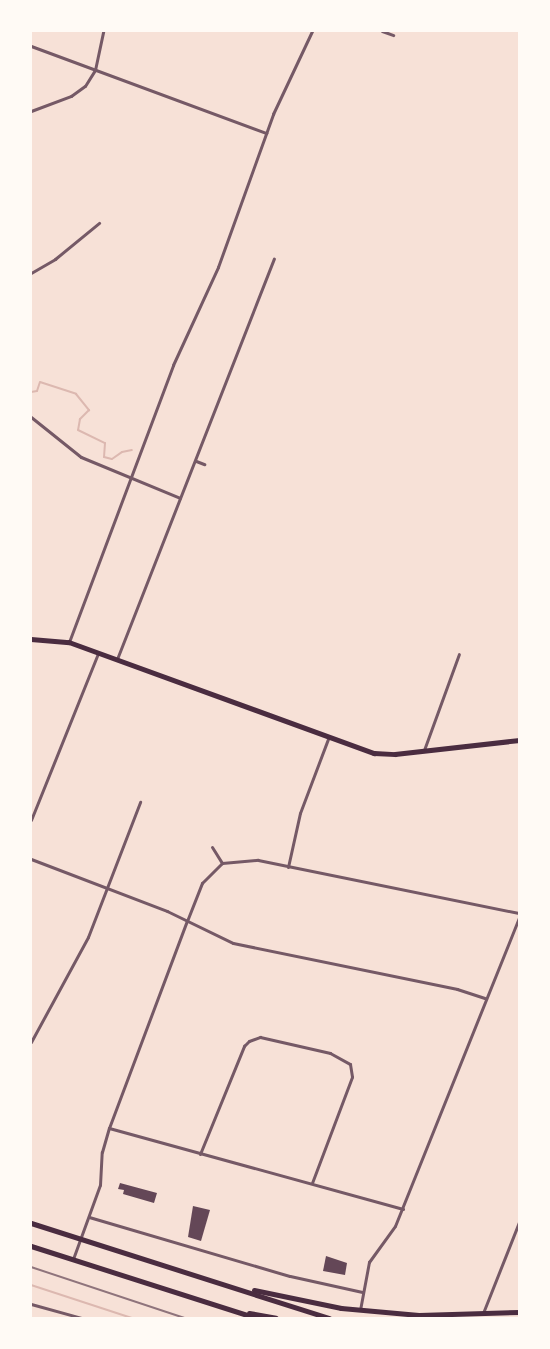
<!DOCTYPE html>
<style>
body{margin:0}
#map{position:relative;width:550px;height:1349px;overflow:hidden;background:#f7e1d7;font-family:Poppins,sans-serif}
div>[style]{position:absolute}
.stream>*{height:2px;margin:-1px;padding:0 1px;transform-origin:1px;border-radius:1px;background:#dcb8b0}
.building>*{inset:0;background:#644757}
.minor>*{height:3px;margin:-1.5px;padding:0 1.5px;transform-origin:1.5px;border-radius:1.5px;background:#755966}
.secondary>*{height:4.5px;margin:-2.25px;padding:0 2.25px;transform-origin:2.25px;border-radius:2.25px;background:#4a2c40}
.primary>*{height:5px;margin:-2.5px;padding:0 2.5px;transform-origin:2.5px;border-radius:2.5px;background:#4a2c40}
.rail>*{height:2px;margin:-1px;padding:0 1px;transform-origin:1px;border-radius:1px;background:#8f747c}
span{translate:-50% -50%;white-space:nowrap;text-align:center;line-height:1.15;-webkit-text-stroke:4px #fffaf5;paint-order:stroke}
.frame{position:absolute;inset:0;border:32px solid #fffaf5;pointer-events:none}
</style>
<div id="map">
<div class="stream">
<i style="left:31px;top:392px;width:6px;rotate:-9deg"></i>
<i style="left:37px;top:391px;width:9px;rotate:-72deg"></i>
<i style="left:40px;top:382px;width:38px;rotate:18deg"></i>
<i style="left:76px;top:394px;width:21px;rotate:51deg"></i>
<i style="left:89px;top:410px;width:13px;rotate:135deg"></i>
<i style="left:80px;top:419px;width:11px;rotate:100deg"></i>
<i style="left:78px;top:430px;width:30px;rotate:26deg"></i>
<i style="left:105px;top:443px;width:14px;rotate:94deg"></i>
<i style="left:104px;top:457px;width:8px;rotate:14deg"></i>
<i style="left:112px;top:459px;width:12px;rotate:-35deg"></i>
<i style="left:122px;top:452px;width:10px;rotate:-11deg"></i>
<i style="left:31px;top:1285px;width:106px;rotate:18.1deg"></i>
</div>
<div class="building">
<i style="clip-path:polygon(120px 1183px,157px 1193px,154px 1203px,123px 1194px,124px 1190px,118px 1189px)"></i>
<i style="clip-path:polygon(193px 1206px,210px 1210px,201px 1241px,188px 1237px)"></i>
<i style="clip-path:polygon(326px 1256px,347px 1263px,345px 1275px,323px 1271px)"></i>
</div>
<div class="minor">
<i style="left:382px;top:31px;width:12px;rotate:20deg"></i>
<i style="left:31px;top:46px;width:251px;rotate:20.3deg"></i>
<i style="left:31px;top:111px;width:43px;rotate:-20.6deg"></i>
<i style="left:71px;top:96px;width:17px;rotate:-36deg"></i>
<i style="left:85px;top:86px;width:19px;rotate:-58deg"></i>
<i style="left:95px;top:70px;width:40px;rotate:-78deg"></i>
<i style="left:31px;top:273px;width:28px;rotate:-30deg"></i>
<i style="left:55px;top:259px;width:57px;rotate:-39.3deg"></i>
<i style="left:31px;top:417px;width:64px;rotate:38.7deg"></i>
<i style="left:81px;top:457px;width:107px;rotate:22.5deg"></i>
<i style="left:196px;top:461px;width:9px;rotate:21deg"></i>
<i style="left:69px;top:642px;width:296px;rotate:-69.4deg"></i>
<i style="left:173px;top:365px;width:108px;rotate:-65.3deg"></i>
<i style="left:218px;top:267px;width:163px;rotate:-70.2deg"></i>
<i style="left:273px;top:114px;width:92px;rotate:-64.8deg"></i>
<i style="left:117px;top:659px;width:430px;rotate:-68.6deg"></i>
<i style="left:424px;top:750px;width:102px;rotate:-70deg"></i>
<i style="left:31px;top:820px;width:180px;rotate:-68.1deg"></i>
<i style="left:212px;top:847px;width:19px;rotate:58deg"></i>
<i style="left:222px;top:863px;width:36px;rotate:-5deg"></i>
<i style="left:258px;top:860px;width:266px;rotate:11.5deg"></i>
<i style="left:31px;top:859px;width:146px;rotate:20.9deg"></i>
<i style="left:167px;top:911px;width:73px;rotate:25.9deg"></i>
<i style="left:233px;top:943px;width:229px;rotate:11.6deg"></i>
<i style="left:457px;top:989px;width:29px;rotate:18deg"></i>
<i style="left:288px;top:867px;width:55px;rotate:-77.5deg"></i>
<i style="left:300px;top:813px;width:79px;rotate:-69.3deg"></i>
<i style="left:31px;top:1042px;width:119px;rotate:-61.5deg"></i>
<i style="left:88px;top:937px;width:145px;rotate:-68.9deg"></i>
<i style="left:109px;top:1128px;width:305px;rotate:15.4deg"></i>
<i style="left:200px;top:1154px;width:117px;rotate:-67.8deg"></i>
<i style="left:244px;top:1046px;width:7px;rotate:-45deg"></i>
<i style="left:249px;top:1041px;width:12px;rotate:-20deg"></i>
<i style="left:260px;top:1037px;width:72px;rotate:12.9deg"></i>
<i style="left:330px;top:1053px;width:23px;rotate:29deg"></i>
<i style="left:350px;top:1064px;width:13px;rotate:81deg"></i>
<i style="left:352px;top:1077px;width:113px;rotate:110.7deg"></i>
<i style="left:89px;top:1217px;width:209px;rotate:16.4deg"></i>
<i style="left:290px;top:1276px;width:74px;rotate:12.5deg"></i>
<i style="left:73px;top:1259px;width:79px;rotate:-70deg"></i>
<i style="left:100px;top:1185px;width:33px;rotate:-87deg"></i>
<i style="left:102px;top:1152px;width:25px;rotate:-74deg"></i>
<i style="left:109px;top:1128px;width:221px;rotate:-69.4deg"></i>
<i style="left:187px;top:921px;width:41px;rotate:-68.5deg"></i>
<i style="left:202px;top:883px;width:28px;rotate:-45deg"></i>
<i style="left:31px;top:1304px;width:53px;rotate:15.4deg"></i>
<i style="left:360px;top:1310px;width:49px;rotate:-79.4deg"></i>
<i style="left:369px;top:1262px;width:44px;rotate:-54.2deg"></i>
<i style="left:395px;top:1226px;width:333px;rotate:-68.1deg"></i>
<i style="left:483px;top:1313px;width:98px;rotate:-68.4deg"></i>
</div>
<div class="secondary">
<i style="left:31px;top:639px;width:38px;rotate:5deg"></i>
<i style="left:69px;top:642px;width:325px;rotate:20deg"></i>
<i style="left:374px;top:753px;width:21px;rotate:3deg"></i>
<i style="left:395px;top:754px;width:125px;rotate:-6.4deg"></i>
<i style="left:419px;top:1315px;width:100px;rotate:-1.7deg"></i>
</div>
<div class="primary">
<i style="left:31px;top:1223px;width:313px;rotate:17.7deg"></i>
<i style="left:31px;top:1246px;width:236px;rotate:17.7deg"></i>
<i style="left:254px;top:1290px;width:89px;rotate:11.7deg"></i>
<i style="left:341px;top:1308px;width:78px;rotate:5.1deg"></i>
<i style="left:249px;top:1313px;width:27px;rotate:10deg"></i>
</div>
<div class="rail">
<i style="left:31px;top:1267px;width:161px;rotate:18.4deg"></i>
</div>
<div class="frame"></div>
</div>
